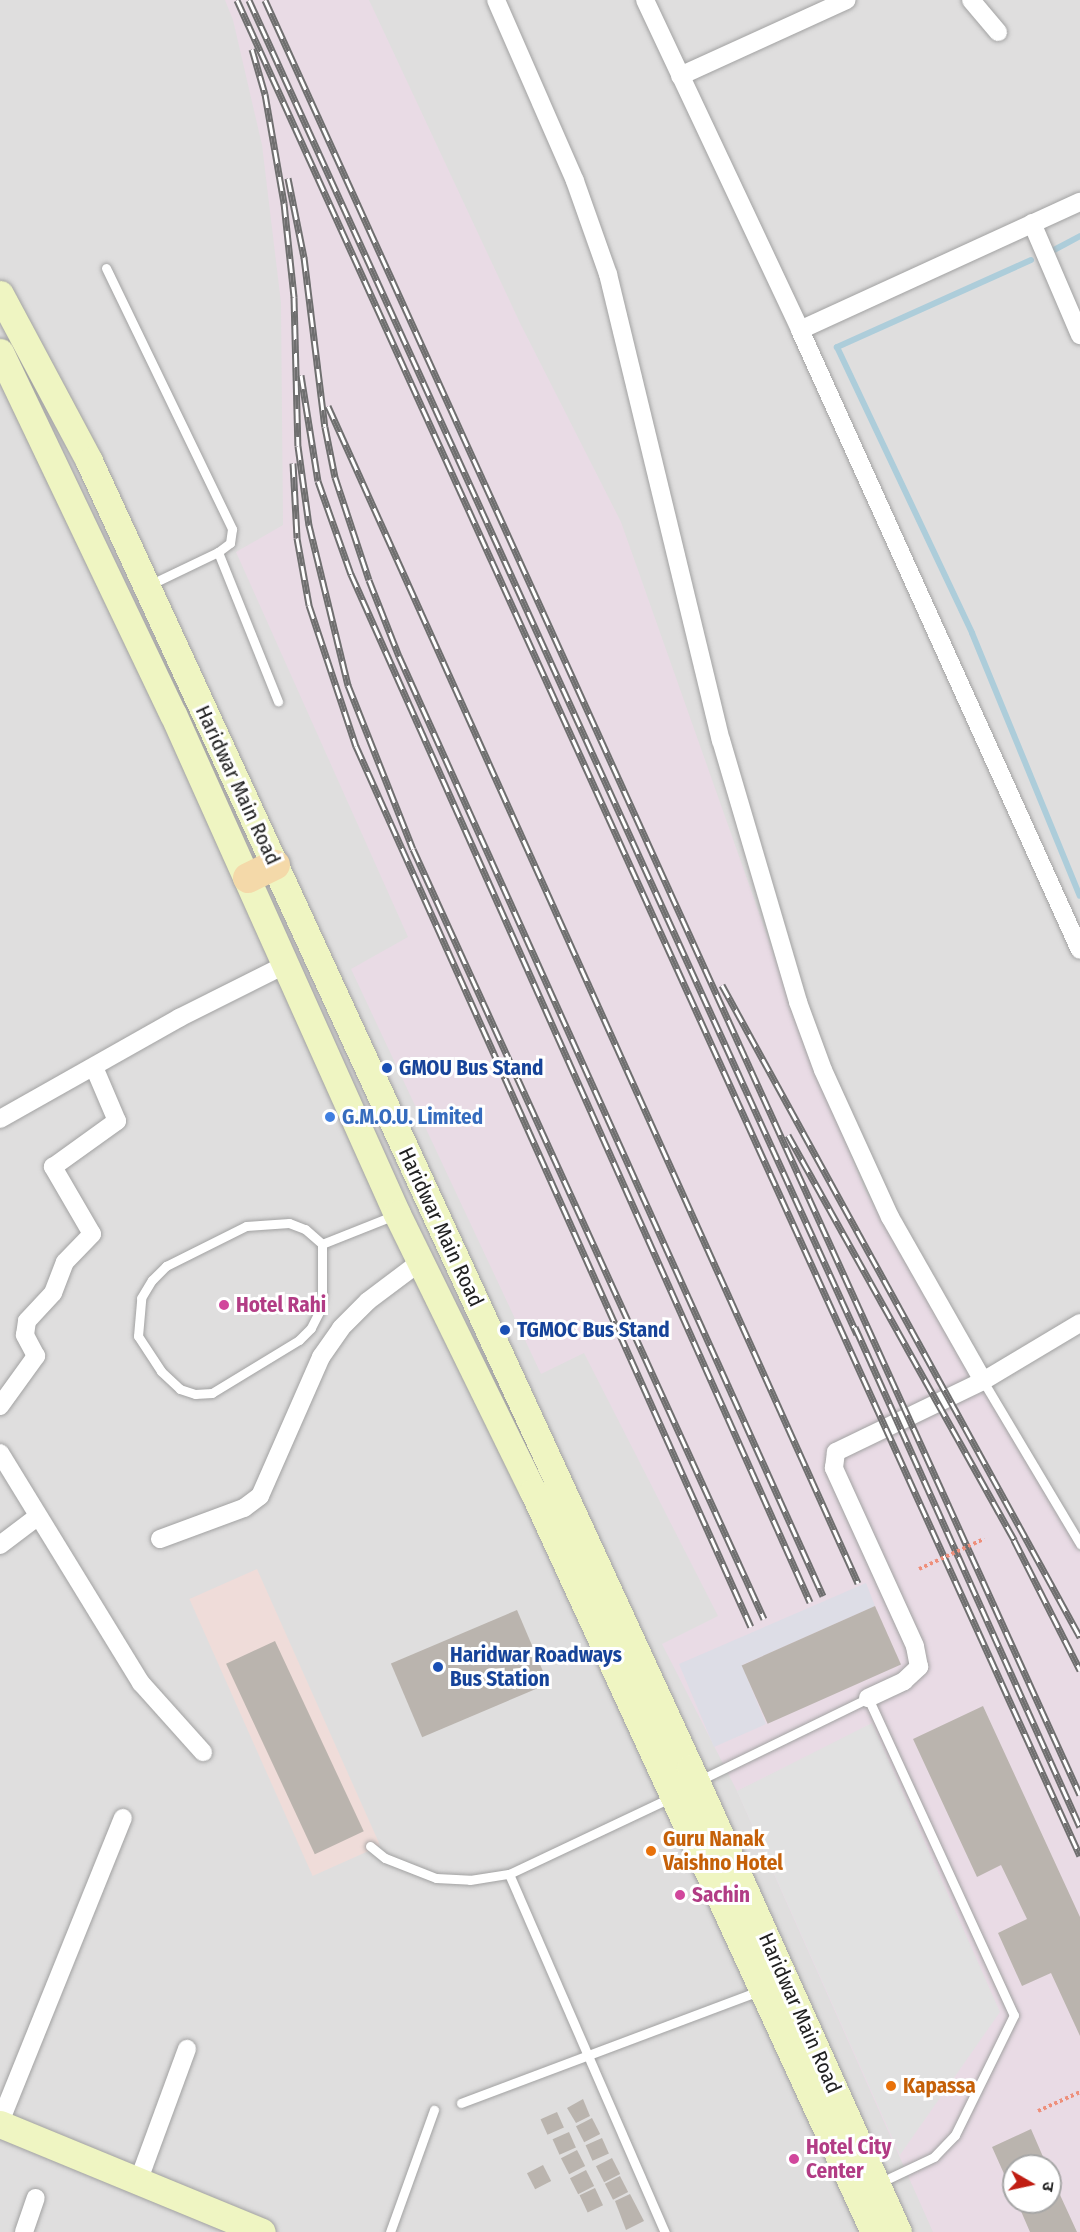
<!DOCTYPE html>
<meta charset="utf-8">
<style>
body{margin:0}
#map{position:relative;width:1080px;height:2232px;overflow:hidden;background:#f0eee8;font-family:"Fira Sans Condensed","Noto Sans Devanagari",sans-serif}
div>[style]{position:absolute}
.residential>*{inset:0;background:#dfdede}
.commercial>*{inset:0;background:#efdcd9;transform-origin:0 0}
.industrial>*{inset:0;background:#e9dbe5}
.parking>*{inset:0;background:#e1e1e1}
.plaza>*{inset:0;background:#dddde6}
.stream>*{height:6px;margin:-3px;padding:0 3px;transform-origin:3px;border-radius:3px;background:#adcdda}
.building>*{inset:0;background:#bab4ae;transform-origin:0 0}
.path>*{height:4px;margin-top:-2px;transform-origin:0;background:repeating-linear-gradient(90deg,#ee8f7b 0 3px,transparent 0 6px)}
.roads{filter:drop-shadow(0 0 2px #a2a2a2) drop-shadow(0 0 2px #a2a2a2)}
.lane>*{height:9px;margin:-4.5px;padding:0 4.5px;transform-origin:4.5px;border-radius:4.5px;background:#fff}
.street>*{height:18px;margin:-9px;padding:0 9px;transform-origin:9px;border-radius:9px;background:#fff}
.secondary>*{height:27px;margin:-13.5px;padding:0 13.5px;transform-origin:13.5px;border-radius:13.5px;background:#eff5c2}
.primary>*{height:30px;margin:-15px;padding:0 15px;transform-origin:15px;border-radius:15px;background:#f4d9a9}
.rail>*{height:7px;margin-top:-3.5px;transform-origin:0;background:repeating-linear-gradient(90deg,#fff 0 14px,#6f6f6f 0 28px);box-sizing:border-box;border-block:2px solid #6f6f6f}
.path-bridge>*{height:4px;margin-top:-2px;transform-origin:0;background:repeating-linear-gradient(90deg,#ee8f7b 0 3px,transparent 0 6px)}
.dots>*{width:16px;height:16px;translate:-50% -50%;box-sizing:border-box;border:3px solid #fff;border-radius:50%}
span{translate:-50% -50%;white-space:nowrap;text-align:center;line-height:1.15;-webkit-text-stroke:6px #fff;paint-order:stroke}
.street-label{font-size:21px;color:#212121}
.transit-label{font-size:21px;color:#164399;font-weight:700}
.left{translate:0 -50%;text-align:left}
.shop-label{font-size:21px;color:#366cbe;font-weight:700}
.hotel-label{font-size:21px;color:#b23c85;font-weight:700}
.food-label{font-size:21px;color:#c56008;font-weight:700}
.north{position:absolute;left:1002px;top:2154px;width:60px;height:60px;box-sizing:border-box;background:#fff;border:2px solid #a6a6a6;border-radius:50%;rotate:99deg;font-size:16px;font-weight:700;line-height:24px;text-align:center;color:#212121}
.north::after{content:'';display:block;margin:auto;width:21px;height:27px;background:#c01d12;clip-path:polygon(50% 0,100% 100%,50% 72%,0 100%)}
</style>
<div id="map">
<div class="residential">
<i style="clip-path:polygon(evenodd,0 0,1080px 0,1080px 2232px,0 2232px,0 0,1014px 2166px,1050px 2166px,1050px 2202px,1014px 2202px,1014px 2166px)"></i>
</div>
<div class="commercial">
<i style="left:257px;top:1569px;width:303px;height:74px;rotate:66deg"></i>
</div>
<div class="industrial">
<i style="clip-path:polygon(evenodd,225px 0,369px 0,520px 323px,621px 522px,799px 1026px,865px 1190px,1080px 1552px,1080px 2232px,933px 2232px,737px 1791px,662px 1644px,718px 1616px,584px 1353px,541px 1374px,351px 969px,408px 937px,236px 552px,283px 525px,281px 303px,262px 145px,233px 20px,225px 0,1014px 2166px,1050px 2166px,1050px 2202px,1014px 2202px,1014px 2166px)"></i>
</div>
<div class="parking">
<i style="clip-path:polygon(872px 1723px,1000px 2012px,900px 2155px,737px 1791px)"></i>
</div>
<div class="plaza">
<i style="clip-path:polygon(866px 1583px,875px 1606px,742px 1665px,766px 1724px,714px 1747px,679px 1664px)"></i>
</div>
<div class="stream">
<i style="left:1054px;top:250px;width:30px;rotate:-28deg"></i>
<i style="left:1031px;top:260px;width:213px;rotate:155.8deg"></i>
<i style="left:837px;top:347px;width:316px;rotate:64.7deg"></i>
<i style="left:972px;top:633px;width:284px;rotate:67.7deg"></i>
</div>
<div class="building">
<i style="left:875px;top:1606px;width:64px;height:146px;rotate:66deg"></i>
<i style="left:517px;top:1610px;width:80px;height:137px;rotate:67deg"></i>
<i style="left:275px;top:1641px;width:210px;height:54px;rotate:65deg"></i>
<i style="clip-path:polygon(983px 1706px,1080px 1917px,1080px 2036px,1051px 1973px,1022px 1986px,998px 1933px,1027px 1919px,1001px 1865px,977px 1877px,913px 1739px)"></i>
<i style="clip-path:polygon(583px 2099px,590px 2116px,576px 2123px,567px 2108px)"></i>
<i style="left:557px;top:2112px;width:17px;height:18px;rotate:66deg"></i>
<i style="left:592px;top:2118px;width:18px;height:18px;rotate:63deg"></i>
<i style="clip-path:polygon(1031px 2129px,1047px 2166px,1014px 2166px,1014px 2196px,992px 2147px)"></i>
<i style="left:569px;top:2132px;width:17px;height:18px;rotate:66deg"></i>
<i style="left:602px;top:2138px;width:17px;height:18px;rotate:66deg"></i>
<i style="left:577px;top:2150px;width:18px;height:18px;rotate:63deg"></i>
<i style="left:612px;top:2158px;width:18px;height:18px;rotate:63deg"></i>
<i style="left:543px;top:2165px;width:18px;height:18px;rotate:63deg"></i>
<i style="left:586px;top:2170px;width:18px;height:18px;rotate:63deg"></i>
<i style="clip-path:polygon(1050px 2173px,1077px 2232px,1030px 2232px,1017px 2202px,1050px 2202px)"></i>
<i style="left:620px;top:2176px;width:18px;height:17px;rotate:63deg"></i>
<i style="left:595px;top:2188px;width:19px;height:17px;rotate:65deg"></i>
<i style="clip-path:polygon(630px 2194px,644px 2221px,626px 2230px,615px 2201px)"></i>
</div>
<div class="path">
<i style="left:1038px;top:2111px;width:46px;rotate:-24.3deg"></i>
</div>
<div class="roads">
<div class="lane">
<i style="left:106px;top:268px;width:290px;rotate:64.2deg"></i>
<i style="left:232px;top:529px;width:14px;rotate:98deg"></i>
<i style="left:230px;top:543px;width:15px;rotate:143deg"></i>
<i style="left:218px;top:552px;width:76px;rotate:154.4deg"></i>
<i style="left:218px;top:552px;width:161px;rotate:68.1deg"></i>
<i style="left:322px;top:1244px;width:49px;rotate:90deg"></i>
<i style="left:322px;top:1293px;width:19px;rotate:99deg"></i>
<i style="left:319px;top:1312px;width:18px;rotate:117deg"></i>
<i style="left:311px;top:1328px;width:17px;rotate:135deg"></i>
<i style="left:299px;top:1340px;width:102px;rotate:148.7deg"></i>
<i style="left:212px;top:1393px;width:17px;rotate:177deg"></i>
<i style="left:195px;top:1394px;width:16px;rotate:-162deg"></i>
<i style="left:180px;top:1389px;width:26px;rotate:-137deg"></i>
<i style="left:161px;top:1371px;width:42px;rotate:-123.3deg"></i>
<i style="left:138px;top:1336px;width:38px;rotate:-85deg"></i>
<i style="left:141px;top:1298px;width:21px;rotate:-59deg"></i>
<i style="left:152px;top:1280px;width:20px;rotate:-45deg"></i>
<i style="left:166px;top:1266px;width:89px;rotate:-26.6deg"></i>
<i style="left:246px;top:1226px;width:43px;rotate:-4deg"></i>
<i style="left:289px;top:1223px;width:17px;rotate:21deg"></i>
<i style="left:305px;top:1229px;width:23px;rotate:41deg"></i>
<i style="left:322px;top:1244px;width:79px;rotate:-21.7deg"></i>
<i style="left:983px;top:1381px;width:190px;rotate:59.2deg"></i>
<i style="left:698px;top:1781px;width:189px;rotate:-26deg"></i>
<i style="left:868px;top:1698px;width:349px;rotate:65.3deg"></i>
<i style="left:1014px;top:2015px;width:134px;rotate:116.2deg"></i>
<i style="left:955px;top:2135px;width:30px;rotate:134deg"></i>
<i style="left:934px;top:2157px;width:61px;rotate:154.7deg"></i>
<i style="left:370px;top:1846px;width:19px;rotate:39deg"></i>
<i style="left:385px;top:1858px;width:55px;rotate:21.4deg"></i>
<i style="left:436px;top:1878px;width:34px;rotate:3deg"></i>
<i style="left:470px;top:1880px;width:39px;rotate:-9deg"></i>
<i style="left:509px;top:1874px;width:180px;rotate:-25.3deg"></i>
<i style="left:509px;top:1874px;width:391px;rotate:66.5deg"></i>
<i style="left:461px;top:2103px;width:318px;rotate:-20.6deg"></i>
<i style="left:390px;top:2232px;width:130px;rotate:-70.2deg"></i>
</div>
<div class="street">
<i style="left:496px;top:0;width:197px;rotate:66.4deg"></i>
<i style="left:575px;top:181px;width:99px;rotate:70.5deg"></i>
<i style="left:608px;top:274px;width:480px;rotate:76.4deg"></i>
<i style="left:721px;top:740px;width:273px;rotate:73.6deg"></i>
<i style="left:798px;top:1002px;width:72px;rotate:69.8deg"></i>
<i style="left:823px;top:1070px;width:162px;rotate:65.5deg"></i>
<i style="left:890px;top:1217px;width:189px;rotate:60.4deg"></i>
<i style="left:645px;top:0;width:365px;rotate:64.8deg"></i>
<i style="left:800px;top:330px;width:680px;rotate:65.7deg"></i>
<i style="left:971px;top:0;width:42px;rotate:49.8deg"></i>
<i style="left:680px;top:76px;width:183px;rotate:-24.5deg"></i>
<i style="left:1032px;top:223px;width:122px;rotate:66.8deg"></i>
<i style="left:800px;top:330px;width:308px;rotate:-24.6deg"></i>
<i style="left:0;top:1119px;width:206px;rotate:-29.4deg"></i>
<i style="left:179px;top:1018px;width:121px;rotate:-26.6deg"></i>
<i style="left:0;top:1406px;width:62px;rotate:-54.2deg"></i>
<i style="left:36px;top:1356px;width:24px;rotate:-118deg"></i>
<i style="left:25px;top:1335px;width:14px;rotate:-82deg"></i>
<i style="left:27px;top:1321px;width:38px;rotate:-47deg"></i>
<i style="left:53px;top:1293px;width:33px;rotate:-69deg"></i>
<i style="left:65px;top:1262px;width:39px;rotate:-46deg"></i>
<i style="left:92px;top:1234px;width:78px;rotate:-120.2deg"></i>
<i style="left:53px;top:1167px;width:79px;rotate:-35.7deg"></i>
<i style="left:117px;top:1121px;width:59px;rotate:-113.1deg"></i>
<i style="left:0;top:1453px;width:270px;rotate:58.5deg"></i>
<i style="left:141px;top:1683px;width:93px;rotate:48.1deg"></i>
<i style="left:160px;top:1539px;width:90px;rotate:-20.3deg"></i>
<i style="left:244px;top:1508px;width:20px;rotate:-37deg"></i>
<i style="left:260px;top:1496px;width:152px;rotate:-66.3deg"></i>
<i style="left:321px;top:1357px;width:35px;rotate:-55deg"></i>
<i style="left:341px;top:1328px;width:38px;rotate:-45deg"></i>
<i style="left:368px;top:1301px;width:65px;rotate:-36.9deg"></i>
<i style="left:0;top:1545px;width:46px;rotate:-37.1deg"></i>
<i style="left:868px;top:1698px;width:40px;rotate:-25deg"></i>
<i style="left:904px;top:1681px;width:21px;rotate:-43deg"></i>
<i style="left:919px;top:1667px;width:21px;rotate:-101deg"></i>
<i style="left:915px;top:1646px;width:196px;rotate:-114.5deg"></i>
<i style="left:834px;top:1468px;width:16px;rotate:-83deg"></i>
<i style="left:836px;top:1452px;width:163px;rotate:-25.8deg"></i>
<i style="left:983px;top:1381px;width:113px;rotate:-30.9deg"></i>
<i style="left:0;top:2122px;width:328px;rotate:-68deg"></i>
<i style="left:138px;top:2182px;width:142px;rotate:-69.8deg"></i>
<i style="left:24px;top:2232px;width:36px;rotate:-71deg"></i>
</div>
<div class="secondary">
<i style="left:0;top:294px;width:189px;rotate:61.9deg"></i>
<i style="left:89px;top:461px;width:1439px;rotate:65.31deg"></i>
<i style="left:690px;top:1768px;width:508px;rotate:65.85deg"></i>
<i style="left:0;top:352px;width:401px;rotate:64.5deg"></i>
<i style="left:173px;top:714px;width:548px;rotate:65.87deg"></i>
<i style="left:397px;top:1214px;width:309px;rotate:63.9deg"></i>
<i style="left:533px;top:1491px;width:816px;rotate:65.29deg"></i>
<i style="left:0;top:2124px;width:283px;rotate:22.4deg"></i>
</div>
<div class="primary">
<i style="left:248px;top:878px;width:30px;rotate:-26deg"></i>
</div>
</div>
<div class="rail">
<i style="left:237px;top:0;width:2038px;rotate:65.57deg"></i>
<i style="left:249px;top:0;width:1466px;rotate:65.5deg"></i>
<i style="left:265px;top:0;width:1971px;rotate:65.58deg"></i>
<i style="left:252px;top:49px;width:47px;rotate:73.9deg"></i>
<i style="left:265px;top:94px;width:111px;rotate:80.1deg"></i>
<i style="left:284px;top:203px;width:95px;rotate:83.9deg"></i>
<i style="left:294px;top:297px;width:149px;rotate:88.5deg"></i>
<i style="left:298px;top:446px;width:80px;rotate:82.1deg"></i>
<i style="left:309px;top:525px;width:165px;rotate:76.3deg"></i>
<i style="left:348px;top:685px;width:176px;rotate:68.4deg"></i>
<i style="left:413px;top:849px;width:846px;rotate:65.49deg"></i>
<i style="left:288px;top:178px;width:81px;rotate:78.6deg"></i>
<i style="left:304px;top:257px;width:171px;rotate:83deg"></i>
<i style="left:325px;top:427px;width:51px;rotate:78.7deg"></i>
<i style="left:335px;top:477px;width:108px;rotate:71.7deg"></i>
<i style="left:369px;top:580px;width:82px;rotate:68.5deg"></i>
<i style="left:399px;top:656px;width:1031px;rotate:65.72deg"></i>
<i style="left:301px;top:375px;width:107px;rotate:80.9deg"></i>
<i style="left:318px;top:481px;width:99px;rotate:70.5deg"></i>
<i style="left:351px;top:574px;width:1126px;rotate:65.94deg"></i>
<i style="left:328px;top:406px;width:1291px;rotate:65.76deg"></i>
<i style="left:293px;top:463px;width:75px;rotate:86.9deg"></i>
<i style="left:297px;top:538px;width:68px;rotate:79.8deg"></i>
<i style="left:309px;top:605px;width:149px;rotate:71.6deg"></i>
<i style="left:356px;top:746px;width:965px;rotate:65.85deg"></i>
<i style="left:722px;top:985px;width:744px;rotate:61.23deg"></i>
<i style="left:788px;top:1135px;width:464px;rotate:60.8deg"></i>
<i style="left:1014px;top:1540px;width:146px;rotate:63.1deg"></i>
<i style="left:855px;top:1327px;width:548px;rotate:65.77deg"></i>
</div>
<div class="path-bridge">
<i style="left:919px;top:1569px;width:72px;rotate:-24.8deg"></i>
</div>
<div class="dots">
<i style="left:387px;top:1068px;background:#1a4fb4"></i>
<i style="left:330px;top:1117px;background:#3f7fe0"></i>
<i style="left:224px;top:1305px;background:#d1479c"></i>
<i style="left:505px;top:1330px;background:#1a4fb4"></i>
<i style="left:438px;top:1667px;background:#1a4fb4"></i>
<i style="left:651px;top:1851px;background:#e8710a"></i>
<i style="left:680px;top:1895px;background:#d1479c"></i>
<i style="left:891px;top:2086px;background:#e8710a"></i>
<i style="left:794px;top:2159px;background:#d1479c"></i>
</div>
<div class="street-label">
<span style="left:238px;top:785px;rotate:65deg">Haridwar Main Road</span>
<span style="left:441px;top:1227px;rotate:65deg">Haridwar Main Road</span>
<span style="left:800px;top:2013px;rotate:66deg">Haridwar Main Road</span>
</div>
<div class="transit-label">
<span class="left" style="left:399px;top:1068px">GMOU Bus Stand</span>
<span class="left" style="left:517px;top:1330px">TGMOC Bus Stand</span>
<span class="left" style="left:450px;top:1667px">Haridwar Roadways<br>Bus Station</span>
</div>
<div class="shop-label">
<span class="left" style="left:342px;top:1117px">G.M.O.U. Limited</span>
</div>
<div class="hotel-label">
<span class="left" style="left:236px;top:1305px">Hotel Rahi</span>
<span class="left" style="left:692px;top:1895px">Sachin</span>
<span class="left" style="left:806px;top:2159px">Hotel City<br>Center</span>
</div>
<div class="food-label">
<span class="left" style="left:663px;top:1851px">Guru Nanak<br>Vaishno Hotel</span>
<span class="left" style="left:903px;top:2086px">Kapassa</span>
</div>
<div class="north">उ</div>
</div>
